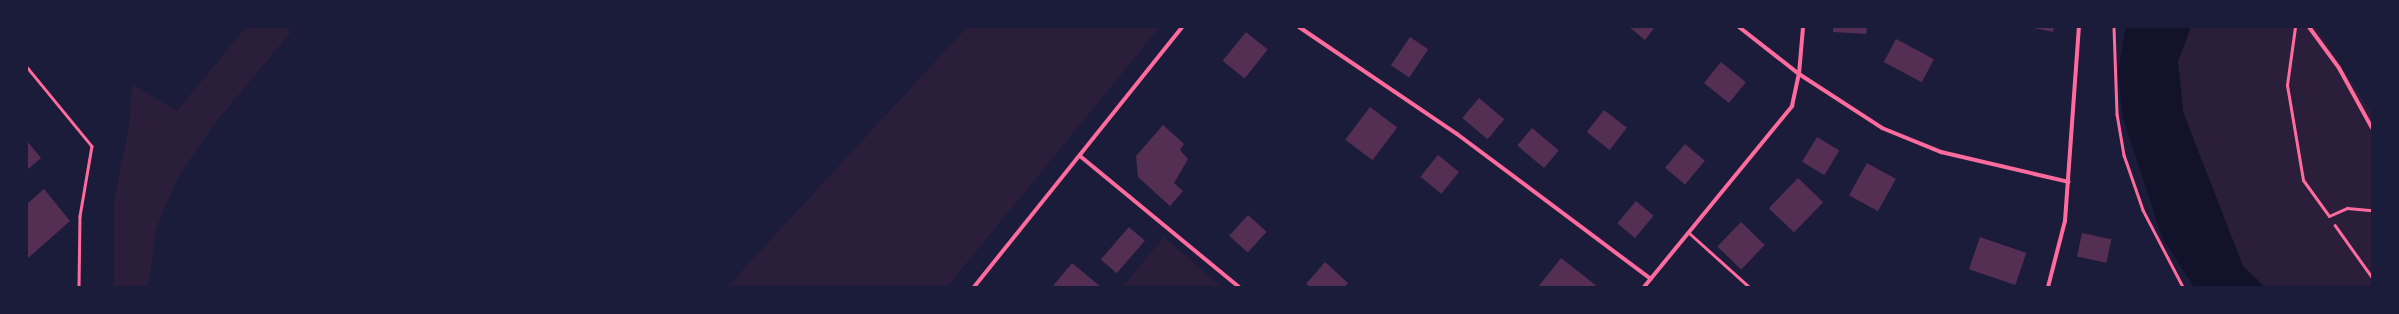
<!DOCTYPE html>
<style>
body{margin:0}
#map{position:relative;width:2399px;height:314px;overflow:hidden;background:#1b1b3a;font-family:"Sofia Sans Condensed",sans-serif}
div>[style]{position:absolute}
.green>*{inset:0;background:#2a1e3b}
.water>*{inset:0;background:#12122b}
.building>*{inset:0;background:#542f53;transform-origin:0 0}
.path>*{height:2.5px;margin:-1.25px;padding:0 1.25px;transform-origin:1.25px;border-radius:1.25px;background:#ff6b9d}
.service>*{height:3px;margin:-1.5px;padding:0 1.5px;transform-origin:1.5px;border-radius:1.5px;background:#ff6b9d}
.minor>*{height:4px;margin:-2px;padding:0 2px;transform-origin:2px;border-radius:2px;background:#ff6b9d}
span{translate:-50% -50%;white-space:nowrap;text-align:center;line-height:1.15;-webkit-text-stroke:4px #1b1b3a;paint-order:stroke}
.frame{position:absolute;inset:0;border:28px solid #1b1b3a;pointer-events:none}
</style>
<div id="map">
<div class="green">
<i style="clip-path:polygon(246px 27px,286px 27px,291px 32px,215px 123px,177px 179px,156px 229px,148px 287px,114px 287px,114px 201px,129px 126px,132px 84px,177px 111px)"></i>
<i style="clip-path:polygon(967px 27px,1160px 27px,947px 287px,727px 287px)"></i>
<i style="clip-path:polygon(2191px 27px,2316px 27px,2372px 114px,2372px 287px,2265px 287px,2243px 266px,2183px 112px,2178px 61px)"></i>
<i style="clip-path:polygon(1164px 237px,1221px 287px,1122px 287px)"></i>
</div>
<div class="water">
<i style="clip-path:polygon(2126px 27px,2191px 27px,2178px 61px,2183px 112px,2243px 266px,2265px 287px,2194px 287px,2162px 237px,2123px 117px,2118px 73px)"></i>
</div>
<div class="building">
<i style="clip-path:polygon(1629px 27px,1655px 27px,1645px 40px)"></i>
<i style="clip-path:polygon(1833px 27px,1867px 27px,1866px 34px,1833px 32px)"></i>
<i style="clip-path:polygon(2029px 27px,2054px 27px,2053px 32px)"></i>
<i style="left:1246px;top:32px;width:28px;height:37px;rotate:39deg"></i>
<i style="left:1410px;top:37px;width:22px;height:34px;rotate:34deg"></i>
<i style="left:1896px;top:39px;width:43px;height:26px;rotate:28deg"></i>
<i style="left:1721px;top:62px;width:32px;height:27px;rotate:39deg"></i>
<i style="left:1479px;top:98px;width:33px;height:26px;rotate:40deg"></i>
<i style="left:1370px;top:107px;width:34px;height:41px;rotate:37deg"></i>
<i style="left:1604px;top:110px;width:29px;height:28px;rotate:38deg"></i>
<i style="clip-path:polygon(1163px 125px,1184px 144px,1180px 150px,1188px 159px,1174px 183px,1183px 191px,1170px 206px,1138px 177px,1136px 156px)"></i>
<i style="left:1532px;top:128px;width:35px;height:23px;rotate:40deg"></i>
<i style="left:1817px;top:137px;width:26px;height:29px;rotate:31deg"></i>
<i style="clip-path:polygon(27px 141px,41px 158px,27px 170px)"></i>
<i style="left:1685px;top:144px;width:26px;height:31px;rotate:40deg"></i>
<i style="left:1438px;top:155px;width:27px;height:28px;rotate:39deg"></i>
<i style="left:1867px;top:163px;width:33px;height:37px;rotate:29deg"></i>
<i style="left:1798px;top:178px;width:35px;height:42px;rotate:44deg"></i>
<i style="clip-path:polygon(44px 189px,70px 221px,27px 259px,27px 204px)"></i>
<i style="left:1636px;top:201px;width:23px;height:29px;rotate:40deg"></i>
<i style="left:1248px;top:215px;width:25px;height:28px;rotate:42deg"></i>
<i style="left:1741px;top:222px;width:33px;height:34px;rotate:44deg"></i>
<i style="left:1129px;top:227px;width:21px;height:43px;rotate:41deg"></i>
<i style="left:2082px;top:233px;width:30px;height:24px;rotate:12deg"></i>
<i style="left:1980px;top:237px;width:49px;height:34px;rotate:19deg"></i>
<i style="clip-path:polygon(1561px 258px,1598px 287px,1538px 287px)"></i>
<i style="clip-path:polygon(1325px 262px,1348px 283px,1345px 287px,1310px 287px,1306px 284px)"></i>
<i style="clip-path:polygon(1072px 263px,1101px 287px,1052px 287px)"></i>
</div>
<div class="path">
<i style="left:2114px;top:27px;width:87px;rotate:88deg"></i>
<i style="left:2117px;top:114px;width:42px;rotate:80.3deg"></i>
<i style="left:2124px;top:155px;width:58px;rotate:70.9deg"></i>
<i style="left:2143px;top:210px;width:87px;rotate:62.5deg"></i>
<i style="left:27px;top:67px;width:102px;rotate:50.6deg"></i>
<i style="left:92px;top:146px;width:71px;rotate:99.7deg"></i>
<i style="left:80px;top:216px;width:71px;rotate:90.8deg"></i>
<i style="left:2335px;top:225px;width:64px;rotate:54.6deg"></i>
</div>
<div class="service">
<i style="left:2295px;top:27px;width:59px;rotate:97.9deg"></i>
<i style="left:2287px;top:85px;width:96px;rotate:80.4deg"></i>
<i style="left:2303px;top:180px;width:44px;rotate:54.2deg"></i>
<i style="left:2329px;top:216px;width:20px;rotate:-24deg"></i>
<i style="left:2347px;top:208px;width:25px;rotate:5deg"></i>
<i style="left:1689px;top:233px;width:81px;rotate:42deg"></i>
</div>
<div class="minor">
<i style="left:1299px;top:27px;width:191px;rotate:34.1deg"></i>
<i style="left:1457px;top:134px;width:242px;rotate:36.8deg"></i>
<i style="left:1739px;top:27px;width:76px;rotate:38.1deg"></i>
<i style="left:1799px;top:74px;width:99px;rotate:33deg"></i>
<i style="left:1882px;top:128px;width:64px;rotate:22.1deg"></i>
<i style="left:1941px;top:152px;width:131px;rotate:13.2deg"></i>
<i style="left:2309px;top:27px;width:51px;rotate:53.8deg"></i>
<i style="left:2339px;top:68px;width:68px;rotate:61.2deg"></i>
<i style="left:1080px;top:156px;width:206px;rotate:39.5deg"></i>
<i style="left:974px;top:287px;width:333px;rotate:-51.3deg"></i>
<i style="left:1644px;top:287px;width:234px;rotate:-50.7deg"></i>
<i style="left:1792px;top:106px;width:33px;rotate:-78deg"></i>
<i style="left:1799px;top:74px;width:47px;rotate:-85.1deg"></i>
<i style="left:2048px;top:287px;width:68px;rotate:-75.6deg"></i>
<i style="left:2065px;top:221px;width:195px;rotate:-85.9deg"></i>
</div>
<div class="frame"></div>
</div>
